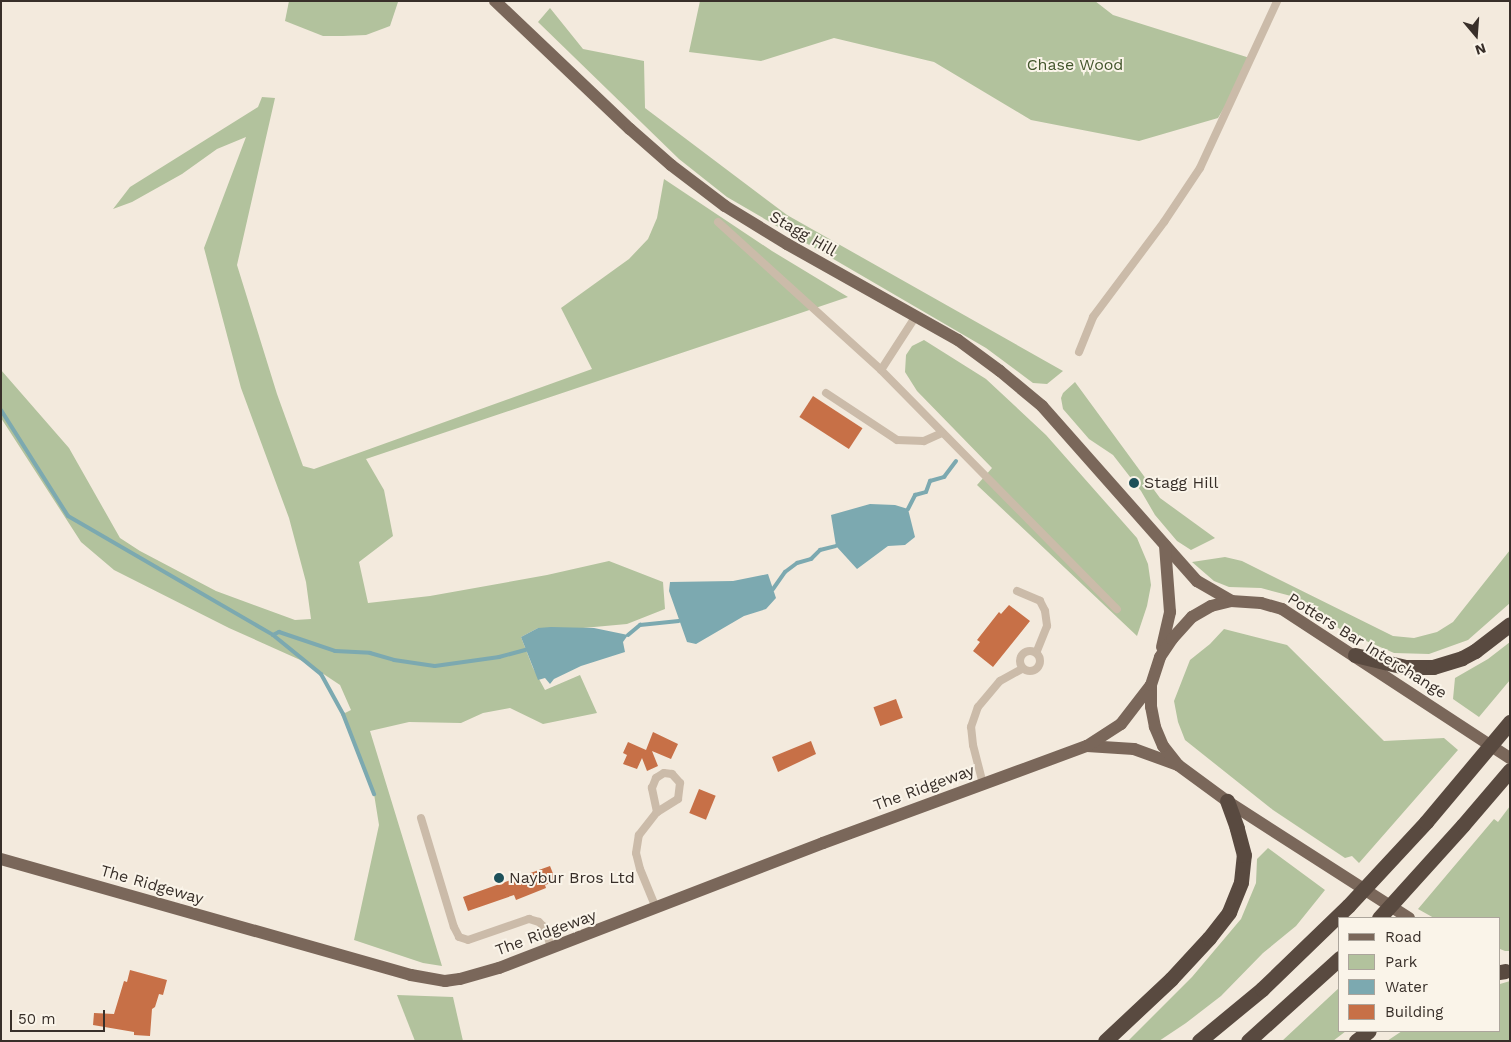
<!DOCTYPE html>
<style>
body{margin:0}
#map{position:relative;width:1511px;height:1042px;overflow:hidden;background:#f3eadd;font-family:"Work Sans",sans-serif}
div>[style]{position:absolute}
.green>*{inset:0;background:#b2c29d}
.water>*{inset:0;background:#7ca9b0}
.stream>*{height:4px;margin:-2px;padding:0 2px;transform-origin:2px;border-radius:2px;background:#7ca9b0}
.building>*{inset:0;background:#c77047;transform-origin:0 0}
.lane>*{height:8px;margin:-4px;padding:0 4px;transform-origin:4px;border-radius:4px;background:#cbbba9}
.lane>.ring{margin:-4px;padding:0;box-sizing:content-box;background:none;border:8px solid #cbbba9;border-radius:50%}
.primary>*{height:12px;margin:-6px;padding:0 6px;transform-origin:6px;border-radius:6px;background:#7a675a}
.highway>*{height:15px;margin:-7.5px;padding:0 7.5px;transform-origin:7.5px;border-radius:7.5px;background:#594a40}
.dots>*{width:14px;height:14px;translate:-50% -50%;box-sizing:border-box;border:2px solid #faf4e9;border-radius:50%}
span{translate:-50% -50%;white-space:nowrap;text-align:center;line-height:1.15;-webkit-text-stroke:4px #faf4e9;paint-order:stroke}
.park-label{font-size:16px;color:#43562c}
.street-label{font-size:16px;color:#382f29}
.poi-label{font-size:16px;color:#382f29}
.left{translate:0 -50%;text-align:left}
.frame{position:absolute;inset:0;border:2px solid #382f29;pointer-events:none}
.legend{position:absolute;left:1338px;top:917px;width:162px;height:115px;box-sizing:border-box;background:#faf4e9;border:1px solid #aca59c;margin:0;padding:6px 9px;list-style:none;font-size:15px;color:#382f29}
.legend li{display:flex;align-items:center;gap:10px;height:25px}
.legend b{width:25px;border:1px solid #aca59c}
.north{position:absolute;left:1451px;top:10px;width:50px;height:50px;-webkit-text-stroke:4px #faf4e9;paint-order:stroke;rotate:162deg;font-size:14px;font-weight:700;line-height:20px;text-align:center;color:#382f29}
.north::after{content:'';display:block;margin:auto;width:18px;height:22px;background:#382f29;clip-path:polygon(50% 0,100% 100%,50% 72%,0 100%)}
.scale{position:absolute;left:10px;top:1010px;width:95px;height:22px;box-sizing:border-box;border:2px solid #382f29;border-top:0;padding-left:6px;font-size:15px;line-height:18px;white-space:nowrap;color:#382f29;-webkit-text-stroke:4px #faf4e9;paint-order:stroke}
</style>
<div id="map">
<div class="green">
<i style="clip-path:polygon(289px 1px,398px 1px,398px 2px,390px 26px,366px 35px,343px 36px,323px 36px,285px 21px)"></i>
<i style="clip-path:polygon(700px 1px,1095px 1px,1113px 15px,1253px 59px,1218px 118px,1139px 141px,1031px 120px,934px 62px,834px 38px,761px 61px,689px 52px)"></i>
<i style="clip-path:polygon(550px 8px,583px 49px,644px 61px,645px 108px,787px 215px,1063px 371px,1047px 384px,1033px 383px,986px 348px,727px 197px,679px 159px,538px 22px)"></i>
<i style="clip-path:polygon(262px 97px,275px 98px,237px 265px,277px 394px,303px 466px,314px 469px,592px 369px,561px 308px,629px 259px,648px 239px,657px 218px,664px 179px,772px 251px,848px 297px,366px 459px,384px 490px,393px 536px,359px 562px,368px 603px,430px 596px,547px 575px,609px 561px,663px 582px,665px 609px,627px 624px,572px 629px,538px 628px,521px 637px,533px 668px,545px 690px,580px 675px,597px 713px,543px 724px,510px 708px,483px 713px,461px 723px,409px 722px,370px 731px,442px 966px,423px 963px,354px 940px,379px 825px,374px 794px,343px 714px,351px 710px,340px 685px,307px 663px,229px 628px,114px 570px,81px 542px,1px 418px,1px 370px,69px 448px,120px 538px,140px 551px,216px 591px,295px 620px,311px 619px,306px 582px,289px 518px,241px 388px,204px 248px,246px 137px,217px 149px,182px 174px,132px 202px,113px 209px,130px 187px,258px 107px)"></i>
<i style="clip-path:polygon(924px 340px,986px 379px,1046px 435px,1137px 538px,1148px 564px,1151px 585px,1147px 606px,1137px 636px,977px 485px,992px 468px,917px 391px,905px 372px,906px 355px,912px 346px)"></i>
<i style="clip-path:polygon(1075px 382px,1160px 498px,1215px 538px,1191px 550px,1177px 541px,1155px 515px,1141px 491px,1113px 455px,1089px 439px,1063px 409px,1061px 398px,1063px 393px)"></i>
<i style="clip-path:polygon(1510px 550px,1510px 603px,1468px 640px,1429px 654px,1394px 653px,1343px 631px,1291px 596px,1261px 588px,1229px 587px,1214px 581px,1192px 562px,1225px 557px,1242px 561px,1393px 636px,1414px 638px,1437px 632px,1453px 622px)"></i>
<i style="clip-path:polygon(1224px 629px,1287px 645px,1384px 741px,1444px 738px,1458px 750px,1359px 863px,1352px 856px,1345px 858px,1273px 810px,1185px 740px,1178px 722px,1174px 701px,1190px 660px,1210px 644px)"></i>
<i style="clip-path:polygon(1510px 642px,1510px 680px,1479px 717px,1453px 699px,1455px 678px,1488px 659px)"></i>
<i style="clip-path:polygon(1510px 806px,1510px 951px,1505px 951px,1500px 949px,1500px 918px,1434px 918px,1418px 909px,1494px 819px,1498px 822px)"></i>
<i style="clip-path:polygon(1268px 848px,1325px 890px,1296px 926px,1263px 953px,1221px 996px,1186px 1023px,1159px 1041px,1128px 1041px,1192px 977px,1241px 919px,1256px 883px,1257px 859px)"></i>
<i style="clip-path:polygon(1510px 981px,1510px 1041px,1387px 1041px,1402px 1031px,1500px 1031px,1500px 984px)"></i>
<i style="clip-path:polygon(1340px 987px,1340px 1031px,1346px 1031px,1333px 1041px,1282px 1041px)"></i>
<i style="clip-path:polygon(397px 995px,453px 997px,463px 1041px,415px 1041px)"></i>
</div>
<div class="water">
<i style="clip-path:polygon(870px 504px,895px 505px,908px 509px,915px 537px,905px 545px,888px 546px,857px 569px,836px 546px,831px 515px)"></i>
<i style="clip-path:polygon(768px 574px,776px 598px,766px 609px,744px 616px,696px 644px,687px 642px,669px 591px,670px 582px,733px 581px)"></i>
<i style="clip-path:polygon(551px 627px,594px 628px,628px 635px,623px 642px,625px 652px,581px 666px,554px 679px,550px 684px,545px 678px,538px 680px,521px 637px,538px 628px)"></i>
</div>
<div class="stream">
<i style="left:1px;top:410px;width:125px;rotate:57.7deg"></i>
<i style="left:68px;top:516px;width:237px;rotate:30.1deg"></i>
<i style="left:273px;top:635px;width:62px;rotate:39.1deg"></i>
<i style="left:321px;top:674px;width:46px;rotate:61.2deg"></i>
<i style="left:343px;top:714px;width:86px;rotate:68.8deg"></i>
<i style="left:908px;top:509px;width:16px;rotate:-63deg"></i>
<i style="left:915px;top:495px;width:11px;rotate:-15deg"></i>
<i style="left:926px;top:492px;width:12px;rotate:-70deg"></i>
<i style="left:930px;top:481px;width:15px;rotate:-16deg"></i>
<i style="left:944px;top:477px;width:20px;rotate:-53deg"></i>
<i style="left:773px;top:589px;width:21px;rotate:-55deg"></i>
<i style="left:785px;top:572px;width:15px;rotate:-37deg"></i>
<i style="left:797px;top:563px;width:15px;rotate:-16deg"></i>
<i style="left:811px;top:559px;width:13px;rotate:-45deg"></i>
<i style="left:820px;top:550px;width:16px;rotate:-14deg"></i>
<i style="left:273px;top:635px;width:7px;rotate:-27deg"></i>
<i style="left:279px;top:632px;width:59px;rotate:18.7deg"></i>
<i style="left:335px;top:651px;width:35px;rotate:3deg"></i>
<i style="left:370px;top:653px;width:25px;rotate:16deg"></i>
<i style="left:394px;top:660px;width:41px;rotate:8.3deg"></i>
<i style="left:435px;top:666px;width:65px;rotate:-8deg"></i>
<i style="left:499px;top:657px;width:28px;rotate:-15deg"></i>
<i style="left:628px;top:635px;width:16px;rotate:-40deg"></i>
<i style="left:640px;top:625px;width:39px;rotate:-6deg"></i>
</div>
<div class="building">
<i style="left:813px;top:396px;width:59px;height:25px;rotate:33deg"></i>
<i style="clip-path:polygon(1009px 605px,1030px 621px,993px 667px,973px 651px,980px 642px,977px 640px,999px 612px,1001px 614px)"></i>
<i style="left:896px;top:699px;width:20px;height:24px;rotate:70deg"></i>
<i style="clip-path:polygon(653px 732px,678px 744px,671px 759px,652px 751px,658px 766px,647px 771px,642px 758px,637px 769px,623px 764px,627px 755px,623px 753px,628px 742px,646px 750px)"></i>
<i style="clip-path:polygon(811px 741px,816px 754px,778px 772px,772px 757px)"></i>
<i style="left:699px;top:789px;width:18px;height:26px;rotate:22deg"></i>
<i style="clip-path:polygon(550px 866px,556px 881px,545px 885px,546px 888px,516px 900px,514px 895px,468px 911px,463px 897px)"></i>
<i style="clip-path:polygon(130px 970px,167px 980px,163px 995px,159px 994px,155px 1007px,152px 1009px,150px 1036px,134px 1035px,134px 1032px,93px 1025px,94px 1013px,114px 1014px,124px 981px,127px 982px)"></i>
</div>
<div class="lane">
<i style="left:718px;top:222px;width:220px;rotate:42.2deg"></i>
<i style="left:881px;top:370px;width:336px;rotate:45.4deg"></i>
<i style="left:1079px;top:352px;width:38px;rotate:-68deg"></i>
<i style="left:1093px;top:317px;width:119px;rotate:-53.2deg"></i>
<i style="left:1164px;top:222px;width:65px;rotate:-56.3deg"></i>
<i style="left:1200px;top:168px;width:184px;rotate:-65.2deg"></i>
<i style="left:881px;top:370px;width:64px;rotate:-57.1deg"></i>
<i style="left:826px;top:393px;width:85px;rotate:33.5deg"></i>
<i style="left:897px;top:440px;width:27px;rotate:2deg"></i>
<i style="left:924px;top:441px;width:20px;rotate:-24deg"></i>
<i style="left:1017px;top:591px;width:25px;rotate:23deg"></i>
<i style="left:1040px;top:601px;width:11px;rotate:63deg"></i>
<i style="left:1045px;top:611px;width:15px;rotate:82deg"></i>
<i style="left:1047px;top:626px;width:29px;rotate:112deg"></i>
<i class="ring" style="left:1020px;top:651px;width:12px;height:12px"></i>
<i style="left:983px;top:784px;width:40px;rotate:-104.4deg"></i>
<i style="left:973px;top:745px;width:18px;rotate:-96deg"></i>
<i style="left:971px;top:727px;width:21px;rotate:-71deg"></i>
<i style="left:978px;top:707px;width:34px;rotate:-50deg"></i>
<i style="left:1000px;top:681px;width:26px;rotate:-29deg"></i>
<i style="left:421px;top:818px;width:114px;rotate:73.2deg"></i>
<i style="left:454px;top:927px;width:11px;rotate:63deg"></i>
<i style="left:459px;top:937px;width:9px;rotate:18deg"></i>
<i style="left:468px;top:940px;width:65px;rotate:-19deg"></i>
<i style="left:529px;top:919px;width:10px;rotate:17deg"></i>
<i style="left:539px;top:922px;width:6px;rotate:45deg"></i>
<i style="left:543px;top:926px;width:24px;rotate:68deg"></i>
<i style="left:656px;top:908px;width:42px;rotate:-112.3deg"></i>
<i style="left:640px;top:869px;width:16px;rotate:-104deg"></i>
<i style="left:636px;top:853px;width:18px;rotate:-81deg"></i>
<i style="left:639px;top:835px;width:29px;rotate:-52deg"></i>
<i style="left:657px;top:812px;width:25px;rotate:-102deg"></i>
<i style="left:652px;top:788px;width:11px;rotate:-68deg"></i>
<i style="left:656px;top:778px;width:9px;rotate:-32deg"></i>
<i style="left:664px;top:773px;width:8px;rotate:7deg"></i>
<i style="left:672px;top:774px;width:12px;rotate:48deg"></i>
<i style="left:680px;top:783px;width:16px;rotate:97deg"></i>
<i style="left:678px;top:799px;width:25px;rotate:148deg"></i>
</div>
<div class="primary">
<i style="left:495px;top:1px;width:186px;rotate:43.5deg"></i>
<i style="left:630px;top:129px;width:55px;rotate:41.3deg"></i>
<i style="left:671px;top:165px;width:68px;rotate:37.2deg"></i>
<i style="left:725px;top:206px;width:73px;rotate:31.5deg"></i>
<i style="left:787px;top:244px;width:196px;rotate:29.3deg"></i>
<i style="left:958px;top:340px;width:52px;rotate:36.4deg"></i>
<i style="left:1000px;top:371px;width:55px;rotate:39.8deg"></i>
<i style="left:1042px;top:406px;width:234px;rotate:48.5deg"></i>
<i style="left:1197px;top:581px;width:39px;rotate:30deg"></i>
<i style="left:1162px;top:647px;width:36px;rotate:-77deg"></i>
<i style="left:1170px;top:612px;width:67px;rotate:-94.3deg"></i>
<i style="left:1087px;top:746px;width:47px;rotate:3.7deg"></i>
<i style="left:1134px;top:749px;width:47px;rotate:20deg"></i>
<i style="left:1px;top:859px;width:426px;rotate:15.8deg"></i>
<i style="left:411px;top:975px;width:35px;rotate:10deg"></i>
<i style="left:445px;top:981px;width:15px;rotate:-8deg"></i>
<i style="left:460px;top:979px;width:41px;rotate:-15.8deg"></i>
<i style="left:499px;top:968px;width:347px;rotate:-21.1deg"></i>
<i style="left:823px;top:843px;width:281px;rotate:-20.2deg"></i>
<i style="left:1087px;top:746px;width:40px;rotate:-32.9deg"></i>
<i style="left:1121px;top:724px;width:49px;rotate:-52.4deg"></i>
<i style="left:1409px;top:918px;width:216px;rotate:-147.3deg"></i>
<i style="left:1227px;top:801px;width:61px;rotate:-143.7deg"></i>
<i style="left:1178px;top:765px;width:24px;rotate:-128deg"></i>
<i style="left:1163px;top:746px;width:21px;rotate:-113deg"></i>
<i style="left:1155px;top:727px;width:20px;rotate:-101deg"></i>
<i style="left:1151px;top:707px;width:22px;rotate:-90deg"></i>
<i style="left:1151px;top:685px;width:29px;rotate:-72deg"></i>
<i style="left:1160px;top:657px;width:22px;rotate:-56deg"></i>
<i style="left:1172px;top:639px;width:30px;rotate:-48deg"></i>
<i style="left:1192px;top:617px;width:22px;rotate:-30deg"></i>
<i style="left:1211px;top:606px;width:21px;rotate:-14deg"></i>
<i style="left:1231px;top:601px;width:30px;rotate:4deg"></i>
<i style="left:1261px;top:603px;width:22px;rotate:16deg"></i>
<i style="left:1282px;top:609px;width:272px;rotate:33.2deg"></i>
</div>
<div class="highway">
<i style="left:1355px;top:655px;width:51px;rotate:13.5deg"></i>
<i style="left:1405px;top:667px;width:28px"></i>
<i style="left:1433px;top:667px;width:30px;rotate:-17deg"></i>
<i style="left:1462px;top:658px;width:15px;rotate:-28deg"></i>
<i style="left:1475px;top:651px;width:44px;rotate:-37.6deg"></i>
<i style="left:1379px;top:918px;width:125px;rotate:-47.9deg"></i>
<i style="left:1463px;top:825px;width:72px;rotate:-49.5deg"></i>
<i style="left:1500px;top:972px;width:5px;rotate:-11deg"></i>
<i style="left:1105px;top:1041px;width:91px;rotate:-43.2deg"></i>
<i style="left:1171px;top:979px;width:56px;rotate:-47.2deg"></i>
<i style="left:1209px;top:938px;width:33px;rotate:-52deg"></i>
<i style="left:1229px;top:912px;width:32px;rotate:-68deg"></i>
<i style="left:1241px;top:882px;width:27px;rotate:-84deg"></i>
<i style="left:1244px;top:855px;width:28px;rotate:-105deg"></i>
<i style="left:1237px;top:828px;width:29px;rotate:-110deg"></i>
<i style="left:1199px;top:1041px;width:82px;rotate:-39.5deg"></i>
<i style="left:1262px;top:989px;width:120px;rotate:-44deg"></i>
<i style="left:1348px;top:906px;width:115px;rotate:-47.1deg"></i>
<i style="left:1426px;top:822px;width:131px;rotate:-50deg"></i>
<i style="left:1248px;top:1041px;width:124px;rotate:-42.1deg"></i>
<i style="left:1356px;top:1041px;width:16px;rotate:-38deg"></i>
</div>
<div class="dots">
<i style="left:1134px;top:483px;background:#1e515a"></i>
<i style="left:499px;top:878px;background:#1e515a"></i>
</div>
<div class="park-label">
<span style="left:1075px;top:65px">Chase Wood</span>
</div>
<div class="street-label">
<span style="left:803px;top:234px;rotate:30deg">Stagg Hill</span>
<span style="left:1367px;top:646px;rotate:32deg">Potters Bar Interchange</span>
<span style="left:924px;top:788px;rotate:-20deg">The Ridgeway</span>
<span style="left:152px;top:885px;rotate:16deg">The Ridgeway</span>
<span style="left:546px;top:933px;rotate:-20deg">The Ridgeway</span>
</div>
<div class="poi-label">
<span class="left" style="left:1144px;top:483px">Stagg Hill</span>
<span class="left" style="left:509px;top:878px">Naybur Bros Ltd</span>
</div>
<div class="frame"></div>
<ul class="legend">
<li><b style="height:6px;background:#7a675a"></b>Road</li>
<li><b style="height:14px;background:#b2c29d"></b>Park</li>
<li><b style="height:14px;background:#7ca9b0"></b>Water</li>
<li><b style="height:14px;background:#c77047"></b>Building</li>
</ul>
<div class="north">N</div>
<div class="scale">50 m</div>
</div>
